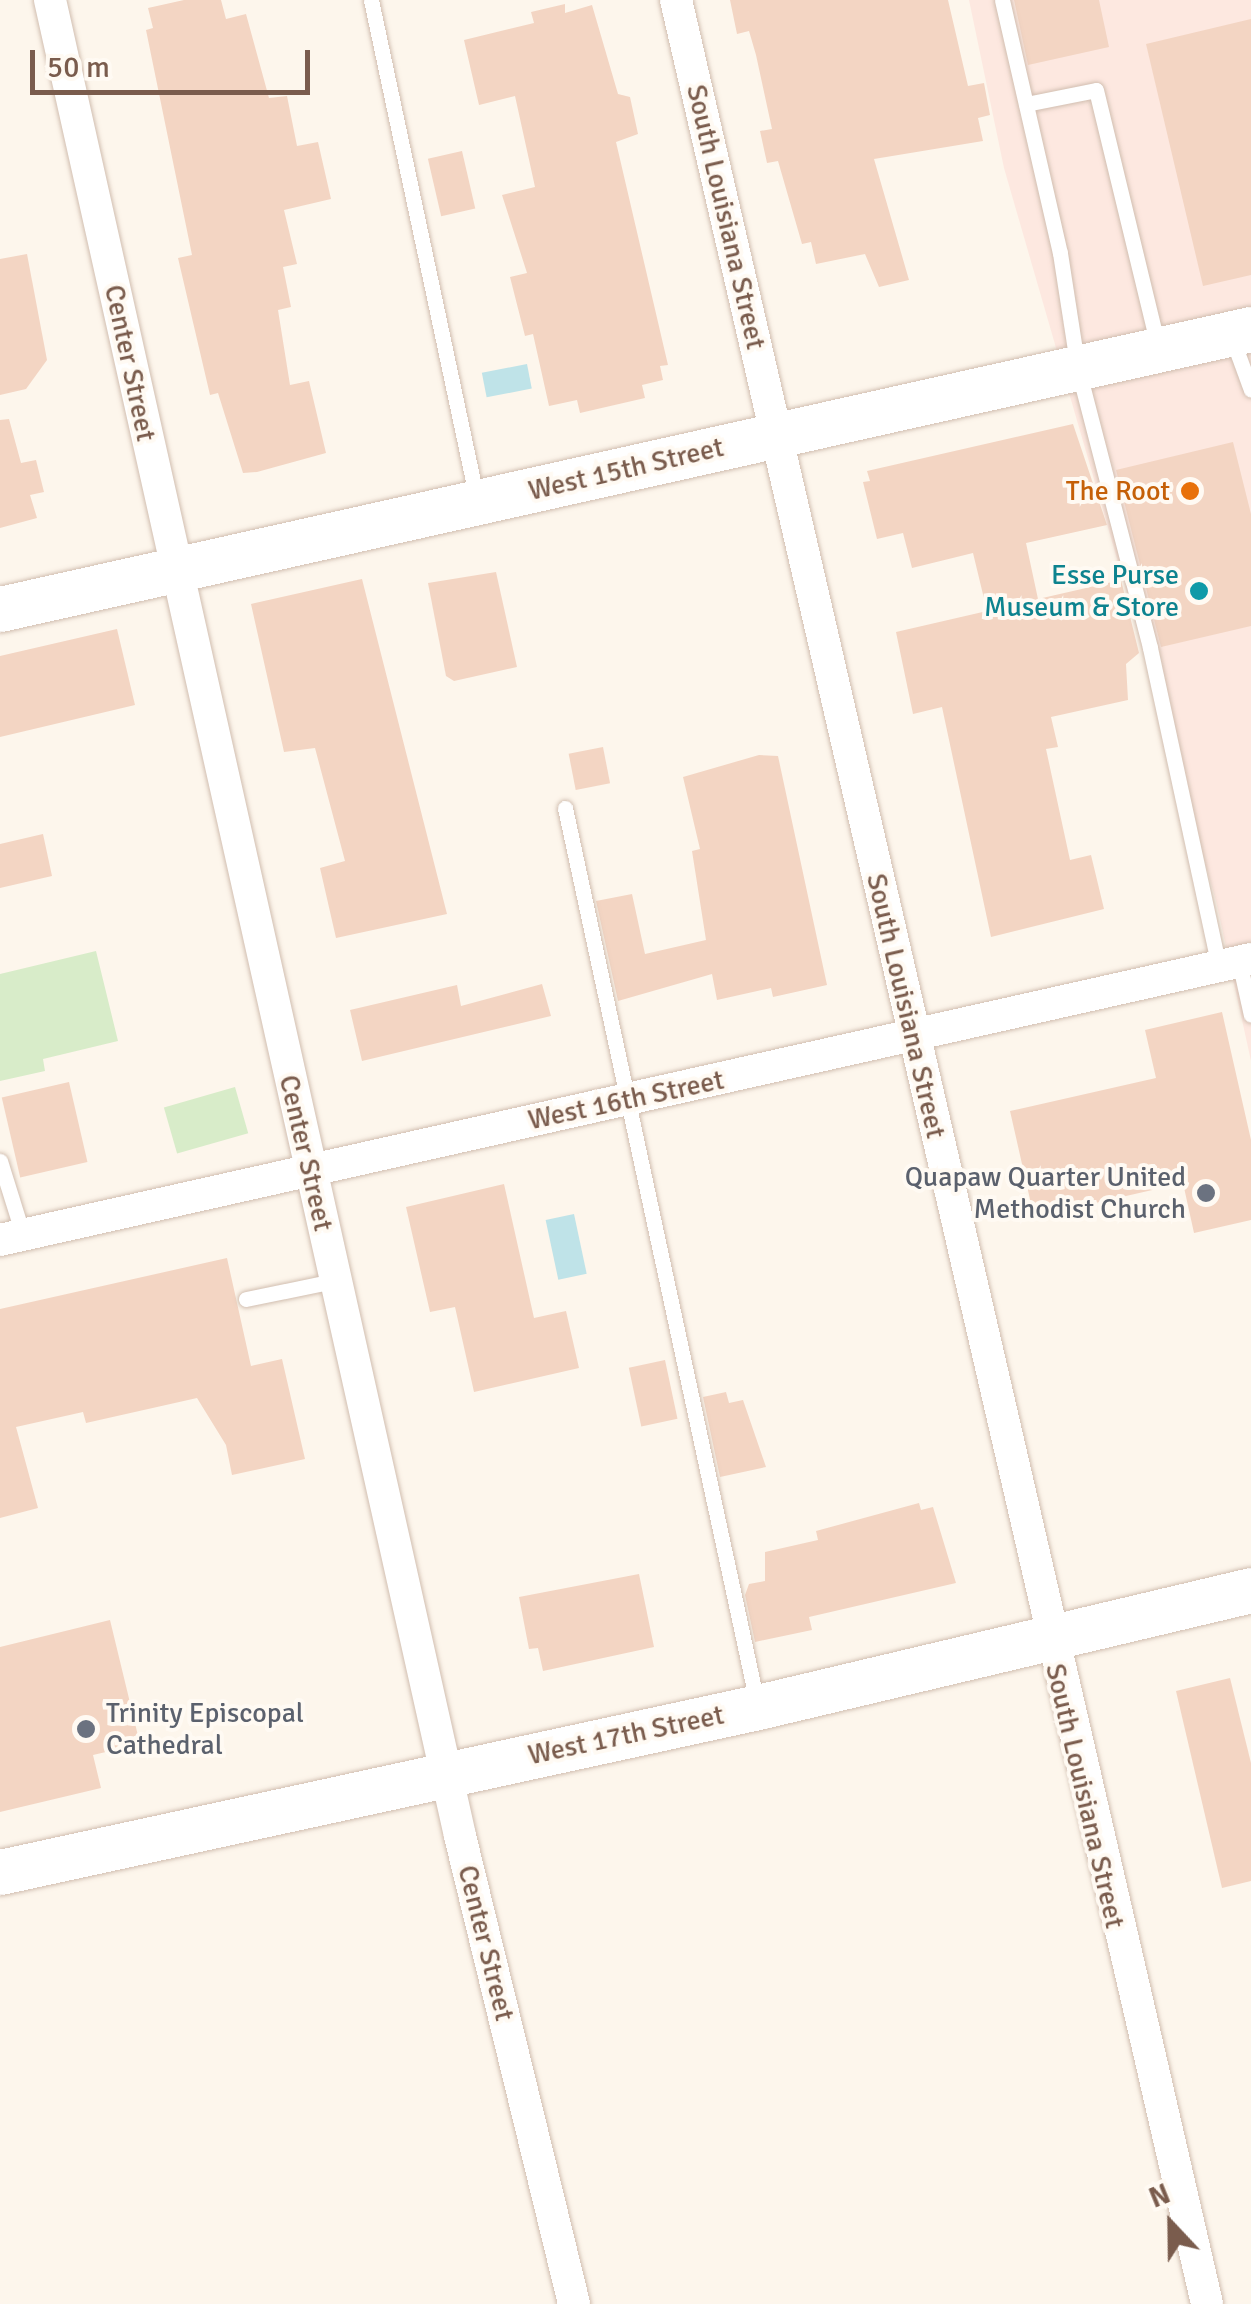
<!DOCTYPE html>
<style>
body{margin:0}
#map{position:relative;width:1251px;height:2304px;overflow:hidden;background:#fdf6ec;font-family:Signika,sans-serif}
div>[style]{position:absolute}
.commercial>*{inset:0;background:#fde8e0}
.green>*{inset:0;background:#d8ecc9;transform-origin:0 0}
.water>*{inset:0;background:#bfe3e8;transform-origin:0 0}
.building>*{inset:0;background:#f3d5c3;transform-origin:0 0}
.roads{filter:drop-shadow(0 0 2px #d1beb0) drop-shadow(0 0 2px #d1beb0)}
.lane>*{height:15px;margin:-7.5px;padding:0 7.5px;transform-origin:7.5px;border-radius:7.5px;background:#fff}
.street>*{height:32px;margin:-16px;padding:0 16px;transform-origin:16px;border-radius:16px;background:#fff}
.secondary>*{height:45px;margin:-22.5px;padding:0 22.5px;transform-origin:22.5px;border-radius:22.5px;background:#fff}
.dots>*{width:28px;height:28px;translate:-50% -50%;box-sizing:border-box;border:5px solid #fffaf3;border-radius:50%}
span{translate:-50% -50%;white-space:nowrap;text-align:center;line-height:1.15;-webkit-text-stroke:8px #fffaf3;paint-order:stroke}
.street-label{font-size:28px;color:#7a5c4d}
.food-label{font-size:28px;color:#c56008}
.right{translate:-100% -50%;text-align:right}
.culture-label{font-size:28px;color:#0d838f}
.worship-label{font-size:28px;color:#5b616d}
.left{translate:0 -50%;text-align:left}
.north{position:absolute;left:1121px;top:2174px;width:100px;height:100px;-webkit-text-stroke:8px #fffaf3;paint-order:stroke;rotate:338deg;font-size:28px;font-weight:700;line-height:40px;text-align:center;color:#7a5c4d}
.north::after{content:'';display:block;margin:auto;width:35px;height:45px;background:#7a5c4d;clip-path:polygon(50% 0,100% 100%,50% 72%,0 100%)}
.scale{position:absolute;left:30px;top:50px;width:280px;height:45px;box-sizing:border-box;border:5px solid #7a5c4d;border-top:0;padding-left:12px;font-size:30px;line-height:35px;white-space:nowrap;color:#7a5c4d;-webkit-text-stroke:8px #fffaf3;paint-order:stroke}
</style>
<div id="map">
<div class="commercial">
<i style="clip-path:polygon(969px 0,1251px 0,1251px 1061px,1216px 901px,1004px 168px)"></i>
</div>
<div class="green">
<i style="clip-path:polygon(96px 951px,118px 1041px,43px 1059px,45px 1071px,0 1081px,0 974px)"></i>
<i style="left:235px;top:1087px;width:48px;height:74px;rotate:74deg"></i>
</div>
<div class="water">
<i style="left:527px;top:364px;width:25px;height:46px;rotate:79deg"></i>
<i style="left:574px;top:1214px;width:61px;height:29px;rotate:78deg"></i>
</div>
<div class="building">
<i style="clip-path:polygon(184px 0,221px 0,226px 19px,246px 14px,269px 98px,287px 96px,297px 146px,318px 142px,331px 199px,284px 210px,297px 264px,283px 267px,291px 307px,278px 310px,290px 385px,309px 381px,326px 453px,257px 472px,243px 473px,218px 393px,210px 395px,178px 258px,192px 255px,146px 30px,153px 28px,148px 8px)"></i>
<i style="clip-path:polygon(730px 0,948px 0,968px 86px,984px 83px,990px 115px,978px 118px,983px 141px,874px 159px,909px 280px,879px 287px,865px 254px,816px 264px,811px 242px,802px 244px,778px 161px,767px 163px,760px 131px,772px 129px,756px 55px,749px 31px,737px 34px)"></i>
<i style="clip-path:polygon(1014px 0,1099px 0,1109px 47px,1028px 65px)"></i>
<i style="clip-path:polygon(565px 4px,565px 13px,592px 5px,618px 94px,630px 97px,638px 134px,616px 142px,668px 365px,660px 366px,663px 380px,642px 385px,645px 398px,580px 413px,577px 400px,549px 406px,533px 334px,525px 336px,510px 277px,527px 273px,502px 195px,535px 187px,515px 96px,479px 105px,464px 40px,534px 23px,531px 12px)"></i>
<i style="clip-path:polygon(1251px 19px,1251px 275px,1203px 286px,1146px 44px)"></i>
<i style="left:462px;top:151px;width:59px;height:35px;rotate:77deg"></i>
<i style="clip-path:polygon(27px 254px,47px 360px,26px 389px,0 395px,0 259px)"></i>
<i style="clip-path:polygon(9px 419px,21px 463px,36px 460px,44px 492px,30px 495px,37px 518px,0 528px,0 420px)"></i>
<i style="clip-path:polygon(1073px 424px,1107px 525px,1026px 543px,1038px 599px,1121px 580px,1139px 653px,1126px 664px,1128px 700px,1051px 717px,1058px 747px,1046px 749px,1070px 860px,1091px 855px,1104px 909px,991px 937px,942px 707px,913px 714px,896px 632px,987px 611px,973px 553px,912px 568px,903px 533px,877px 539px,863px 482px,870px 481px,867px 471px)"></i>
<i style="clip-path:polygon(1233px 442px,1251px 514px,1251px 626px,1161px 647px,1116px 470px)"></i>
<i style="clip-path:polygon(496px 572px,517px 667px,454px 681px,446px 676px,428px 583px)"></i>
<i style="clip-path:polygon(362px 579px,447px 914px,336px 938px,320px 868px,345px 861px,315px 748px,284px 752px,251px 604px)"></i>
<i style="clip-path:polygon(117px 629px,135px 705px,0 737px,0 656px)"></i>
<i style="left:603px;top:747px;width:37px;height:35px;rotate:79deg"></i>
<i style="clip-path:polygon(759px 755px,778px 756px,827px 985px,773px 997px,771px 988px,717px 1000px,712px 974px,618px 1001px,596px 901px,632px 894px,645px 954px,706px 940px,692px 851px,700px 849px,683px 777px)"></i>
<i style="clip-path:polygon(43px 834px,52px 876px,0 888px,0 844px)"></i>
<i style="clip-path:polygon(542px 984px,551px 1016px,362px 1061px,350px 1010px,457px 985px,461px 1006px)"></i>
<i style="clip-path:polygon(1222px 1012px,1251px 1140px,1251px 1220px,1194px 1233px,1183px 1183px,1034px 1217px,1010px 1111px,1156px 1078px,1145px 1030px)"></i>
<i style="left:69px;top:1082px;width:82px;height:69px;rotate:77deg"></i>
<i style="clip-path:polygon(504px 1184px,534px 1318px,566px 1311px,579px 1368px,474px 1392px,455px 1307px,430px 1312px,406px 1207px)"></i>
<i style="clip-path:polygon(227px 1258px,251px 1366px,282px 1359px,305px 1459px,232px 1475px,226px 1445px,197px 1398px,86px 1423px,83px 1412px,16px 1427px,38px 1508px,0 1518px,0 1309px)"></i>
<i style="left:665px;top:1360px;width:60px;height:37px;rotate:78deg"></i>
<i style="clip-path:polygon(726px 1392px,729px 1403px,743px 1400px,766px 1467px,720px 1477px,703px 1397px)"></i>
<i style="clip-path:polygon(919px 1503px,921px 1510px,933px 1507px,956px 1583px,809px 1617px,812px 1630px,755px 1642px,745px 1595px,749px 1584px,765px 1581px,765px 1552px,818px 1540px,816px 1531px)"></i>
<i style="clip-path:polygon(639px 1574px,654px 1647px,543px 1671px,538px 1648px,529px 1649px,519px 1597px)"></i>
<i style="clip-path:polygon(110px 1620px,140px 1744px,93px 1755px,101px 1788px,0 1812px,0 1647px)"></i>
<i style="clip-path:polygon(1230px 1678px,1251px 1763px,1251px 1881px,1222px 1888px,1176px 1691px)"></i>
</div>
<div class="roads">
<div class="lane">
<i style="left:371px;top:0;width:511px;rotate:78.03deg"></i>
<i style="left:1002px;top:0;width:260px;rotate:77.1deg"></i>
<i style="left:1060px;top:253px;width:117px;rotate:81.2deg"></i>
<i style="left:1078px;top:369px;width:288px;rotate:75.5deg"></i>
<i style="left:1150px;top:648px;width:325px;rotate:77.8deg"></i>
<i style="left:1026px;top:104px;width:71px;rotate:-11.3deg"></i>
<i style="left:1096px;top:90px;width:264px;rotate:76.4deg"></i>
<i style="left:1232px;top:338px;width:55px;rotate:69.9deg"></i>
<i style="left:565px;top:808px;width:915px;rotate:77.89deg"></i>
<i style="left:1239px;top:961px;width:55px;rotate:77.5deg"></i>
<i style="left:0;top:1161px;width:77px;rotate:72.7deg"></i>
<i style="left:246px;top:1299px;width:90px;rotate:-11.6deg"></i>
</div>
<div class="street">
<i style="left:50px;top:0;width:1881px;rotate:77.41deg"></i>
<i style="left:460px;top:1836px;width:482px;rotate:76.3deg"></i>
<i style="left:676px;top:0;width:2364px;rotate:77.02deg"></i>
<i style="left:0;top:1240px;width:1282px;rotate:-12.66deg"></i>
</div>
<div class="secondary">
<i style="left:0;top:609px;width:1282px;rotate:-12.62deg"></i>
<i style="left:0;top:1872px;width:776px;rotate:-12.28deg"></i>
<i style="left:758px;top:1707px;width:507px;rotate:-13.35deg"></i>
</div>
</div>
<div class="dots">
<i style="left:1190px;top:491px;background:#e8710a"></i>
<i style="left:1199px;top:591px;background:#0f9aa8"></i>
<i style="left:1206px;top:1193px;background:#6b7280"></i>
<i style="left:86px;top:1729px;background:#6b7280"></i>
</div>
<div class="street-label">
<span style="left:726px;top:217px;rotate:77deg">South Louisiana Street</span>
<span style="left:130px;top:363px;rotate:78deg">Center Street</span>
<span style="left:626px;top:469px;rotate:-13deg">West 15th Street</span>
<span style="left:906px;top:1006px;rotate:77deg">South Louisiana Street</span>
<span style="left:626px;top:1100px;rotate:-12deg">West 16th Street</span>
<span style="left:306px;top:1153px;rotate:77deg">Center Street</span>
<span style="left:626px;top:1735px;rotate:-12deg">West 17th Street</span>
<span style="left:1085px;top:1796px;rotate:77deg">South Louisiana Street</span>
<span style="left:486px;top:1943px;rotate:76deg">Center Street</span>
</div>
<div class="food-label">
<span class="right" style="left:1170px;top:491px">The Root</span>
</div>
<div class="culture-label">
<span class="right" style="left:1179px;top:591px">Esse Purse<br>Museum &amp; Store</span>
</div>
<div class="worship-label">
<span class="right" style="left:1186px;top:1193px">Quapaw Quarter United<br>Methodist Church</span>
<span class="left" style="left:106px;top:1729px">Trinity Episcopal<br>Cathedral</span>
</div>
<div class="north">N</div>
<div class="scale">50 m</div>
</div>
